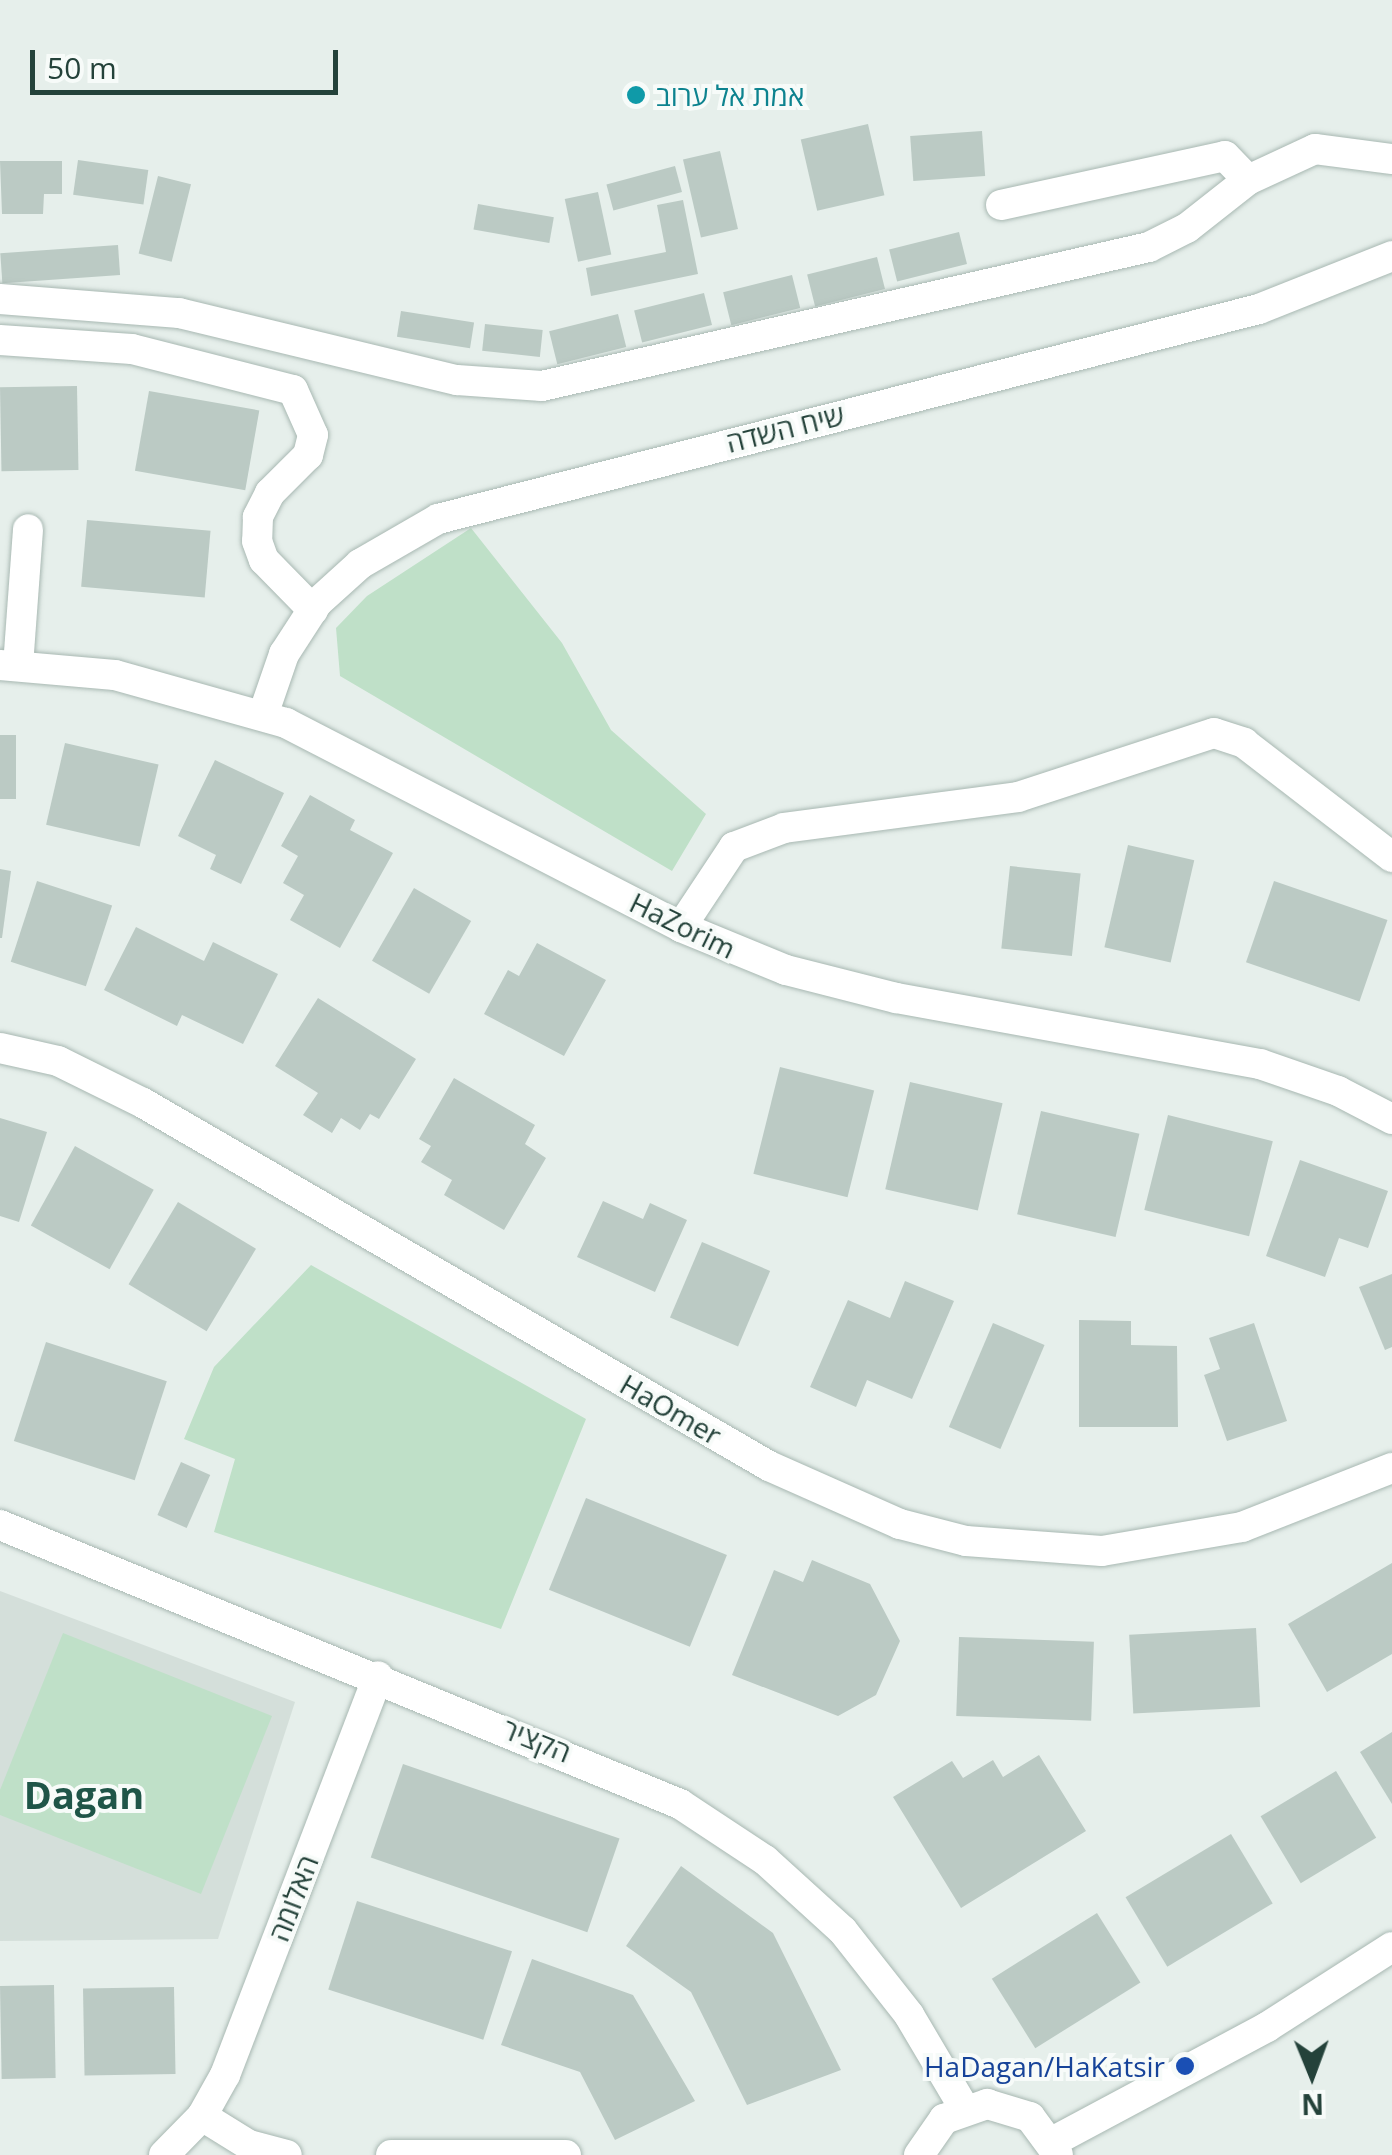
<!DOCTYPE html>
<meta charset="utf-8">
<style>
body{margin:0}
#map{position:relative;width:1392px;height:2155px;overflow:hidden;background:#e6efeb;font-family:"Open Sans",Heebo,sans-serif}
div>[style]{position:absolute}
.built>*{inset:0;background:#d4dfda}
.green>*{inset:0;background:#bfe0c8}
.building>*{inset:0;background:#bbcac4;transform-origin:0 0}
.roads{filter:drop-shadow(0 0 2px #a8b8b2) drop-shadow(0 0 2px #a8b8b2)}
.minor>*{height:30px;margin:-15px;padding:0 15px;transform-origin:15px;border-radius:15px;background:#fff}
.dots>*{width:28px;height:28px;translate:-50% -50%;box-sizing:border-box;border:5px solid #f7fbf9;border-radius:50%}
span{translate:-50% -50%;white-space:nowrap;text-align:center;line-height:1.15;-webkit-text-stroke:8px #f7fbf9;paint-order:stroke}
.culture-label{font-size:28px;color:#0d838f}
.left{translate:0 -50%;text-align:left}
.street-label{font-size:28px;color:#24423a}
.transit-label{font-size:28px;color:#164399}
.right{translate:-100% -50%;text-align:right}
.district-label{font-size:38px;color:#1f5548;font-weight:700}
.north{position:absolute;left:1262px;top:2025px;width:100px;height:100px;-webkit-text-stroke:8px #f7fbf9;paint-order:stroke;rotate:179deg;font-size:28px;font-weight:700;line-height:40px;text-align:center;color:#24423a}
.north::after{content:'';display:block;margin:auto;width:35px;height:45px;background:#24423a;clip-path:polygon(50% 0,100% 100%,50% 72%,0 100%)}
.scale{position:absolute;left:30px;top:50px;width:308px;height:45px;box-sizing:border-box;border:5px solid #24423a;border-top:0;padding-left:12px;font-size:30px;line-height:35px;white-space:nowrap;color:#24423a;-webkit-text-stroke:8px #f7fbf9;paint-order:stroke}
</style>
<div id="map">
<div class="built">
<i style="clip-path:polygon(0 1591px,295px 1702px,218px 1939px,0 1941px)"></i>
</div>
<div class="green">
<i style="clip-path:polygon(471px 528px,562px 643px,611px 730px,706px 814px,672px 871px,340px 676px,336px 628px,367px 596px)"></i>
<i style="clip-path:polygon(311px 1265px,586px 1419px,501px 1629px,214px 1532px,235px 1459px,184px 1439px,214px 1367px)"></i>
<i style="clip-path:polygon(63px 1633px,272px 1716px,201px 1894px,0 1815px,0 1790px)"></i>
</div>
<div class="building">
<i style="left:868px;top:124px;width:73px;height:69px;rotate:77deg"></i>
<i style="left:982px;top:131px;width:45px;height:72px;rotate:86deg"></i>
<i style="left:720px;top:151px;width:80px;height:38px;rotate:77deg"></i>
<i style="left:78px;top:160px;width:71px;height:35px;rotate:8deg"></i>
<i style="clip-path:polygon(0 161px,62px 161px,62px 194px,44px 194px,43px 214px,2px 214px)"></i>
<i style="left:675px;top:166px;width:27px;height:71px;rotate:75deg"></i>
<i style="left:158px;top:176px;width:34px;height:80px;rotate:14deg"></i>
<i style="left:598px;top:192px;width:64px;height:34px;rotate:78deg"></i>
<i style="clip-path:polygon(683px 200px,698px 274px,591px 296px,586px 268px,666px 252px,657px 205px)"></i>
<i style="left:478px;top:204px;width:77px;height:26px;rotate:10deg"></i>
<i style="left:959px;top:232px;width:33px;height:72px;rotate:76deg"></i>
<i style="left:118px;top:245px;width:30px;height:118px;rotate:86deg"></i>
<i style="left:877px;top:257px;width:33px;height:72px;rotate:76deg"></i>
<i style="left:792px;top:275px;width:34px;height:71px;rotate:76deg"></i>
<i style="left:704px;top:293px;width:33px;height:72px;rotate:76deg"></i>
<i style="left:401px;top:311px;width:74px;height:26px;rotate:9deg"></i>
<i style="left:618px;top:314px;width:34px;height:71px;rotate:76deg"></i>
<i style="left:485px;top:324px;width:58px;height:27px;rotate:6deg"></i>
<i style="left:77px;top:386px;width:84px;height:77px;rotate:89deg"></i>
<i style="left:149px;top:391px;width:112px;height:81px;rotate:10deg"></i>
<i style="left:87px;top:520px;width:124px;height:67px;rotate:5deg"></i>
<i style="left:0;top:735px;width:16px;height:64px"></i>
<i style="left:65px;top:743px;width:96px;height:84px;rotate:13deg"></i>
<i style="clip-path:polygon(215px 760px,284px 793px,241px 884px,210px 869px,216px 855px,178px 836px)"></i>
<i style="clip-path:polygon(310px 795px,355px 820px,350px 830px,393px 853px,340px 948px,290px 920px,304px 895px,283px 883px,298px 856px,281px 846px)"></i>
<i style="left:1128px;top:845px;width:68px;height:105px;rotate:13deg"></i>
<i style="left:1010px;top:866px;width:71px;height:83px;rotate:6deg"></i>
<i style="clip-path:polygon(0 869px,11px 871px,2px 938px,0 938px)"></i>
<i style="left:37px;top:881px;width:79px;height:85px;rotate:18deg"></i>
<i style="left:1274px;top:881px;width:120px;height:86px;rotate:19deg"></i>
<i style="left:414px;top:888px;width:66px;height:84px;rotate:30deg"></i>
<i style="clip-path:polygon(136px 927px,204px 961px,213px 942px,278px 974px,243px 1044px,182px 1015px,177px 1026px,104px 990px)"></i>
<i style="clip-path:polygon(537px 943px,606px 980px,564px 1056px,484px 1014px,508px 970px,519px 976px)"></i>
<i style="clip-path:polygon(318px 998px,416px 1059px,379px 1119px,370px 1114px,360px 1130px,341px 1118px,332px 1133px,303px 1115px,318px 1093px,275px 1066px)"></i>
<i style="left:780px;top:1067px;width:97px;height:110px;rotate:14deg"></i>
<i style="clip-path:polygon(454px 1078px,535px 1125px,525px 1144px,546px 1158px,504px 1230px,444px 1195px,452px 1180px,421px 1162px,431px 1146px,419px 1139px)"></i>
<i style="left:910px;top:1082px;width:95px;height:110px;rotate:13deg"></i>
<i style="left:1041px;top:1111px;width:101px;height:106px;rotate:13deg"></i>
<i style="left:1168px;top:1115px;width:108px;height:98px;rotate:14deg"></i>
<i style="clip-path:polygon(0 1118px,47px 1132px,19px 1222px,0 1216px)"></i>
<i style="left:75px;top:1146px;width:90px;height:91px;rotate:29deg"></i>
<i style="clip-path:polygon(1300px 1160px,1388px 1191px,1368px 1248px,1339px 1238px,1325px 1277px,1266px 1256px)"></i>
<i style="clip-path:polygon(603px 1201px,643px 1219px,650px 1203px,687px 1220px,655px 1292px,577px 1257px)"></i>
<i style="left:178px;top:1202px;width:91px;height:96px;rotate:31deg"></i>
<i style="left:702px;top:1242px;width:74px;height:82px;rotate:23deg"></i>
<i style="clip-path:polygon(1392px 1274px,1392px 1347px,1385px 1350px,1359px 1287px)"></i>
<i style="clip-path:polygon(905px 1281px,954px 1301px,912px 1399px,867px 1380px,856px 1407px,810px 1387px,848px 1300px,890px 1318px)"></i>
<i style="clip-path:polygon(1079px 1320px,1131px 1321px,1131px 1345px,1177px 1346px,1178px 1427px,1079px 1427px)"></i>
<i style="left:993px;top:1323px;width:56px;height:113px;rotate:23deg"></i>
<i style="clip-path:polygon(1254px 1323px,1287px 1421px,1227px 1441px,1204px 1375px,1220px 1369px,1209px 1338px)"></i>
<i style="left:46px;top:1342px;width:127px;height:104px;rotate:18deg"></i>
<i style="left:181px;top:1462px;width:32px;height:58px;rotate:24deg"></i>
<i style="left:586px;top:1498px;width:152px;height:99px;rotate:22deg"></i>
<i style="clip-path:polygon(812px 1560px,870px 1584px,900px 1641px,876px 1695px,838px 1716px,732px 1675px,774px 1570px,803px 1582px)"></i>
<i style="clip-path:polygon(1392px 1563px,1392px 1654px,1327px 1692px,1288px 1624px)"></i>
<i style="left:1256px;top:1628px;width:79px;height:127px;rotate:87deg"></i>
<i style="left:959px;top:1637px;width:135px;height:79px;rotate:2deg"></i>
<i style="clip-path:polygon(1392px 1732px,1392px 1804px,1360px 1752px)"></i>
<i style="clip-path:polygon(1039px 1755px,1086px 1831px,961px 1908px,893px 1797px,952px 1761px,963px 1778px,993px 1760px,1003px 1777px)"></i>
<i style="left:403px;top:1764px;width:229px;height:99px;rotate:19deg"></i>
<i style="left:1336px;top:1771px;width:78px;height:88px;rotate:59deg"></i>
<i style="left:1231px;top:1834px;width:81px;height:123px;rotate:59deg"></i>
<i style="clip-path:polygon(681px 1866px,773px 1933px,841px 2070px,747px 2105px,691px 1992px,626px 1946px)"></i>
<i style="left:357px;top:1901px;width:163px;height:93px;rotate:18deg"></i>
<i style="left:1097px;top:1913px;width:82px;height:124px;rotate:58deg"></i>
<i style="clip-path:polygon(532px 1959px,633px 1995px,695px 2101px,615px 2140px,580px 2072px,501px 2045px)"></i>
<i style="left:54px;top:1985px;width:93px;height:54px;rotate:89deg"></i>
<i style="left:174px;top:1987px;width:87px;height:91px;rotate:89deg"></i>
</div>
<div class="roads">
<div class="minor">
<i style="left:1001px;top:205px;width:229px;rotate:-12.3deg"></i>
<i style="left:1225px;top:156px;width:33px;rotate:46deg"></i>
<i style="left:0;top:299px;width:180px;rotate:4.5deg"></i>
<i style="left:179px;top:313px;width:286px;rotate:13.6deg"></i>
<i style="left:457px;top:380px;width:85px;rotate:4deg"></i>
<i style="left:542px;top:386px;width:623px;rotate:-12.9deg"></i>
<i style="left:1149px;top:247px;width:42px;rotate:-26.6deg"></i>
<i style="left:1187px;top:228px;width:78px;rotate:-38.2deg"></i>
<i style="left:1248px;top:180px;width:74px;rotate:-24.8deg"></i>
<i style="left:1315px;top:149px;width:78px;rotate:7.4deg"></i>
<i style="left:0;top:340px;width:132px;rotate:3.9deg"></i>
<i style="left:132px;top:349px;width:166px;rotate:14.3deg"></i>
<i style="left:293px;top:390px;width:49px;rotate:66deg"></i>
<i style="left:313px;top:435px;width:21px;rotate:104deg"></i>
<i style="left:308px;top:455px;width:54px;rotate:135deg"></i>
<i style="left:270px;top:493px;width:27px;rotate:117deg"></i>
<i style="left:258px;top:517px;width:24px;rotate:92deg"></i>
<i style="left:257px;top:541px;width:20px;rotate:70deg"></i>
<i style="left:264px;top:560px;width:70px;rotate:45.6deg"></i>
<i style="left:0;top:665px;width:115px;rotate:5deg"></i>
<i style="left:115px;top:675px;width:178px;rotate:15.7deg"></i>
<i style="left:286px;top:723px;width:445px;rotate:27.3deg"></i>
<i style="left:681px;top:927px;width:113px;rotate:22.3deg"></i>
<i style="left:786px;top:970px;width:114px;rotate:14.3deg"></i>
<i style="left:896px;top:998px;width:370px;rotate:10.3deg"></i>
<i style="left:1260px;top:1064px;width:83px;rotate:19.1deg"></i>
<i style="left:1338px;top:1091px;width:61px;rotate:27.4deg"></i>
<i style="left:18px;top:666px;width:137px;rotate:-85.8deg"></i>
<i style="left:263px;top:715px;width:65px;rotate:-71deg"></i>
<i style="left:284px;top:654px;width:61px;rotate:-57.1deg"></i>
<i style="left:317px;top:603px;width:58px;rotate:-42.2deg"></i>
<i style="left:360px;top:564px;width:90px;rotate:-30deg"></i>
<i style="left:438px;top:519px;width:847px;rotate:-14.35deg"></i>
<i style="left:1259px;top:309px;width:143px;rotate:-21.7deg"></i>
<i style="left:681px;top:927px;width:96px;rotate:-56.5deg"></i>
<i style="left:734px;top:847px;width:53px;rotate:-20.8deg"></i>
<i style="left:784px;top:828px;width:236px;rotate:-7.5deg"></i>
<i style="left:1018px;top:797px;width:206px;rotate:-18.1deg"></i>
<i style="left:1214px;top:733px;width:32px;rotate:18deg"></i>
<i style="left:1244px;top:743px;width:187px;rotate:37.6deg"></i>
<i style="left:0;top:1048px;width:59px;rotate:12.6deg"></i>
<i style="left:58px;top:1061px;width:95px;rotate:26.3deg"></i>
<i style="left:143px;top:1103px;width:724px;rotate:30.11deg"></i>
<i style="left:769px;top:1466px;width:143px;rotate:23.9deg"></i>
<i style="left:900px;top:1524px;width:68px;rotate:14.4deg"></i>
<i style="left:966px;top:1541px;width:136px;rotate:4.2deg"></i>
<i style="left:1102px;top:1551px;width:142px;rotate:-9.7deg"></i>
<i style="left:1242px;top:1527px;width:161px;rotate:-21.5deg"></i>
<i style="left:0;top:1525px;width:735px;rotate:22.31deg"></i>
<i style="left:680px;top:1804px;width:102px;rotate:33.4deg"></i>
<i style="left:765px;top:1860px;width:105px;rotate:42.3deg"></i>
<i style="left:843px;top:1931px;width:107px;rotate:51.8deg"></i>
<i style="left:909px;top:2015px;width:108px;rotate:59.4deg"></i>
<i style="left:202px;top:2116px;width:55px;rotate:31.7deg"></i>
<i style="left:249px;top:2145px;width:39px;rotate:15deg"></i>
<i style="left:1052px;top:2142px;width:244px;rotate:-28.1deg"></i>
<i style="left:1267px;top:2027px;width:148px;rotate:-32.6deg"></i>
<i style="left:164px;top:2155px;width:54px;rotate:-45.7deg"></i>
<i style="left:202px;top:2116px;width:47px;rotate:-60.7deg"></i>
<i style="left:225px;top:2075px;width:427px;rotate:-69deg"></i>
<i style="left:391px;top:2155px;width:175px"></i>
<i style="left:919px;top:2155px;width:44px;rotate:-55.2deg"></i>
<i style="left:944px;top:2119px;width:46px;rotate:-19.2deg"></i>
<i style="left:987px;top:2104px;width:45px;rotate:16.8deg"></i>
<i style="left:1030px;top:2117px;width:47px;rotate:53.6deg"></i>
</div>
</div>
<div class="dots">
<i style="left:636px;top:95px;background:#0f9aa8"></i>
<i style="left:1185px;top:2066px;background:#1a4fb4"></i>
</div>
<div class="culture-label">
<span class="left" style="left:656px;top:95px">אמת אל ערוב</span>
</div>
<div class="street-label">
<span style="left:785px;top:428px;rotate:-14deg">שיח השדה</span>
<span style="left:683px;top:925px;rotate:26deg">HaZorim</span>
<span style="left:671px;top:1409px;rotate:30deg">HaOmer</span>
<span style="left:537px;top:1740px;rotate:22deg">הקציר</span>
<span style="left:293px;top:1898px;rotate:-69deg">האלומה</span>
</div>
<div class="transit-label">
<span class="right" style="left:1165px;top:2066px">HaDagan/HaKatsir</span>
</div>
<div class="district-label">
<span style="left:84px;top:1795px">Dagan</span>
</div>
<div class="north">N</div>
<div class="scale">50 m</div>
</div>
